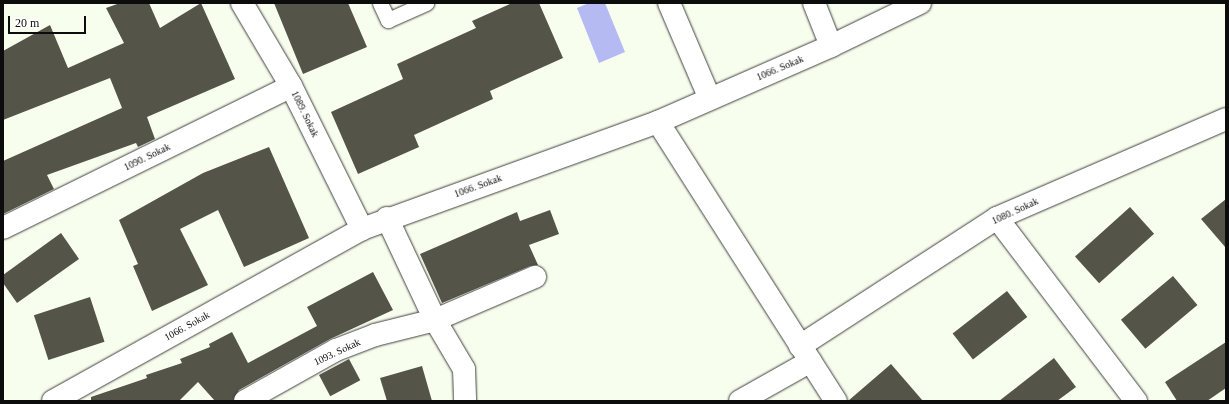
<!DOCTYPE html>
<style>
body{margin:0}
#map{position:relative;width:1229px;height:404px;overflow:hidden;background:#f8feed;font-family:Georgia,serif}
div>[style]{position:absolute}
.water>*{inset:0;background:#b5baf2}
.building>*{inset:0;background:#545449;transform-origin:0 0}
.roads{filter:drop-shadow(0 0 1px #3f3f3f) drop-shadow(0 0 1px #3f3f3f)}
.lane>*{height:15px;margin:-7.5px;padding:0 7.5px;transform-origin:7.5px;border-radius:7.5px;background:#fff}
.street>*{height:22px;margin:-11px;padding:0 11px;transform-origin:11px;border-radius:11px;background:#fff}
span{translate:-50% -50%;white-space:nowrap;text-align:center;line-height:1.15;-webkit-text-stroke:4px #fff;paint-order:stroke}
.street-label{font-size:10px;color:#0c0c0c}
.frame{position:absolute;inset:0;border:4px solid #0c0c0c;pointer-events:none}
.scale{position:absolute;left:8px;top:16px;width:78px;height:18px;box-sizing:border-box;border:2px solid #0c0c0c;border-top:0;padding-left:5px;font-size:12px;line-height:14px;white-space:nowrap;color:#0c0c0c;-webkit-text-stroke:3px #fff;paint-order:stroke}
</style>
<div id="map">
<div class="water">
<i style="clip-path:polygon(589px 3px,605px 3px,625px 52px,599px 63px,577px 8px)"></i>
</div>
<div class="building">
<i style="clip-path:polygon(120px 3px,149px 3px,160px 28px,201px 3px,235px 79px,147px 117px,155px 139px,138px 147px,136px 143px,47px 175px,54px 189px,3px 214px,3px 161px,122px 108px,110px 78px,3px 120px,3px 51px,50px 25px,68px 68px,124px 43px,106px 8px)"></i>
<i style="clip-path:polygon(274px 3px,348px 3px,367px 47px,303px 74px)"></i>
<i style="clip-path:polygon(512px 3px,539px 3px,563px 58px,490px 91px,493px 99px,414px 135px,419px 147px,358px 174px,331px 112px,403px 79px,397px 64px,476px 28px,472px 21px)"></i>
<i style="clip-path:polygon(269px 147px,309px 238px,244px 267px,218px 210px,180px 229px,208px 285px,152px 311px,133px 266px,138px 264px,119px 220px,203px 173px)"></i>
<i style="clip-path:polygon(1226px 199px,1226px 248px,1201px 219px)"></i>
<i style="left:1130px;top:207px;width:36px;height:74px;rotate:48deg"></i>
<i style="clip-path:polygon(550px 210px,559px 234px,529px 245px,538px 265px,530px 266px,442px 303px,420px 254px,517px 212px,520px 221px)"></i>
<i style="clip-path:polygon(61px 233px,79px 259px,17px 303px,3px 283px,3px 275px)"></i>
<i style="clip-path:polygon(373px 272px,393px 310px,330px 339px,239px 390px,233px 401px,215px 401px,198px 382px,179px 401px,91px 401px,91px 397px,147px 378px,146px 375px,182px 363px,180px 359px,210px 347px,209px 344px,232px 332px,248px 363px,317px 326px,307px 307px)"></i>
<i style="left:1173px;top:276px;width:38px;height:68px;rotate:50deg"></i>
<i style="left:1007px;top:291px;width:33px;height:69px;rotate:52deg"></i>
<i style="left:90px;top:297px;width:47px;height:59px;rotate:72deg"></i>
<i style="clip-path:polygon(1226px 342px,1226px 388px,1207px 401px,1177px 401px,1165px 382px)"></i>
<i style="clip-path:polygon(1054px 358px,1076px 387px,1057px 401px,999px 401px)"></i>
<i style="left:349px;top:359px;width:24px;height:34px;rotate:62deg"></i>
<i style="clip-path:polygon(891px 364px,923px 401px,848px 401px)"></i>
<i style="clip-path:polygon(422px 366px,432px 401px,387px 401px,380px 378px)"></i>
</div>
<div class="roads">
<div class="lane">
<i style="left:380px;top:3px;width:19px;rotate:65deg"></i>
<i style="left:388px;top:20px;width:42px;rotate:-24.1deg"></i>
</div>
<div class="street">
<i style="left:242px;top:3px;width:96px;rotate:59.4deg"></i>
<i style="left:291px;top:86px;width:160px;rotate:63.6deg"></i>
<i style="left:669px;top:3px;width:104px;rotate:66.9deg"></i>
<i style="left:814px;top:3px;width:46px;rotate:68.4deg"></i>
<i style="left:658px;top:122px;width:331px;rotate:57.5deg"></i>
<i style="left:387px;top:218px;width:113px;rotate:64.8deg"></i>
<i style="left:435px;top:320px;width:57px;rotate:59.4deg"></i>
<i style="left:464px;top:369px;width:32px;rotate:88deg"></i>
<i style="left:997px;top:218px;width:230px;rotate:52.8deg"></i>
<i style="left:3px;top:228px;width:321px;rotate:-26.2deg"></i>
<i style="left:800px;top:346px;width:235px;rotate:-33deg"></i>
<i style="left:997px;top:218px;width:249px;rotate:-23.4deg"></i>
<i style="left:53px;top:401px;width:354px;rotate:-29.1deg"></i>
<i style="left:362px;top:229px;width:315px;rotate:-19.9deg"></i>
<i style="left:658px;top:122px;width:189px;rotate:-23.7deg"></i>
<i style="left:831px;top:46px;width:99px;rotate:-25.8deg"></i>
<i style="left:245px;top:401px;width:104px;rotate:-29.3deg"></i>
<i style="left:336px;top:350px;width:42px;rotate:-21deg"></i>
<i style="left:375px;top:335px;width:62px;rotate:-14deg"></i>
<i style="left:435px;top:320px;width:109px;rotate:-23.3deg"></i>
<i style="left:740px;top:401px;width:81px;rotate:-29.4deg"></i>
</div>
</div>
<div class="street-label">
<span style="left:780px;top:68px;rotate:-23deg">1066. Sokak</span>
<span style="left:305px;top:114px;rotate:64deg">1089. Sokak</span>
<span style="left:147px;top:157px;rotate:-26deg">1090. Sokak</span>
<span style="left:478px;top:186px;rotate:-20deg">1066. Sokak</span>
<span style="left:1015px;top:211px;rotate:-25deg">1080. Sokak</span>
<span style="left:187px;top:326px;rotate:-29deg">1066. Sokak</span>
<span style="left:337px;top:352px;rotate:-25deg">1093. Sokak</span>
</div>
<div class="frame"></div>
<div class="scale">20 m</div>
</div>
